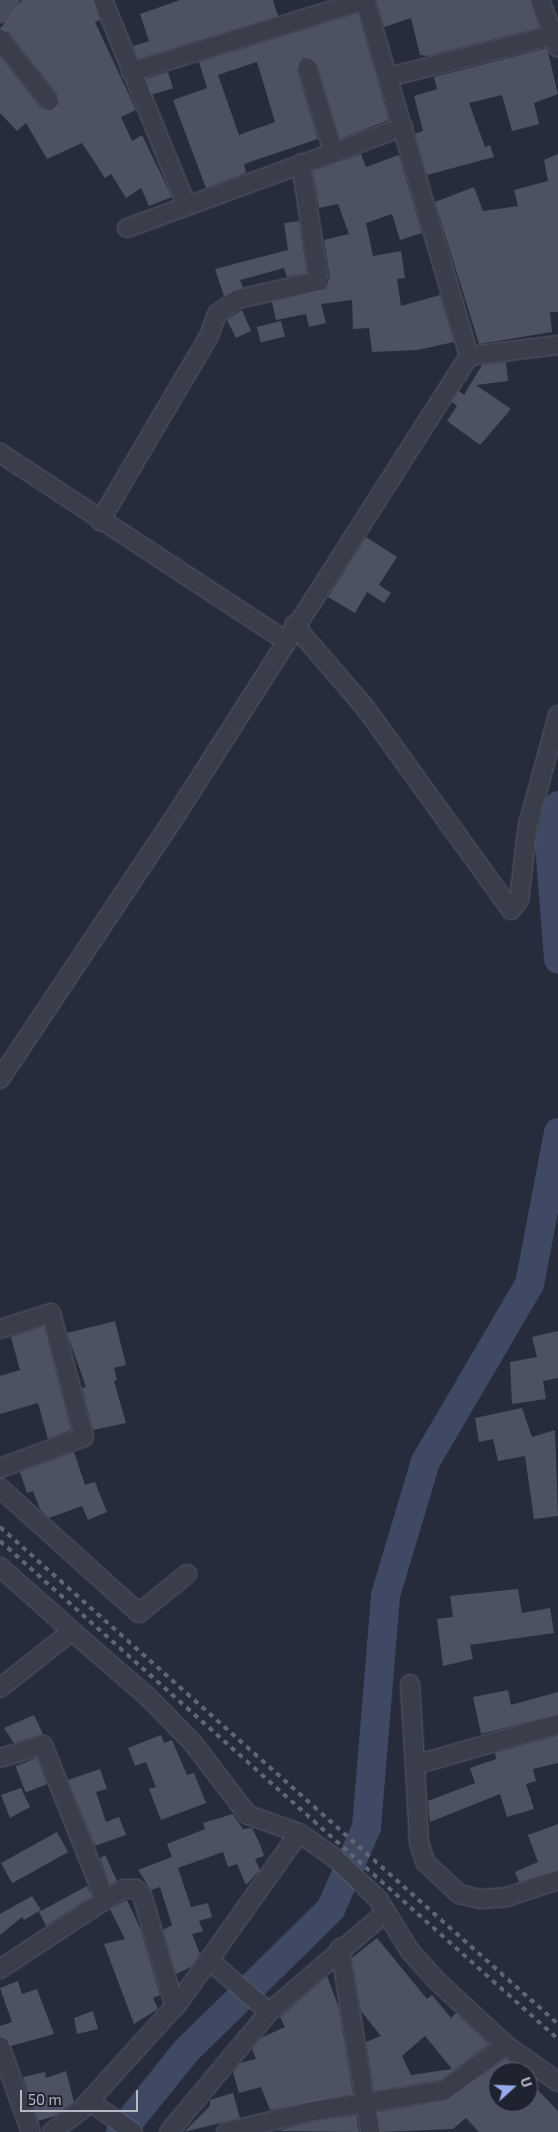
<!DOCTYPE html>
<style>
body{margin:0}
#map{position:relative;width:558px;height:2132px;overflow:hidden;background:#262c3b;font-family:"Exo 2",sans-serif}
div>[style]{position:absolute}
.river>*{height:29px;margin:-14.5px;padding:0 14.5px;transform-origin:14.5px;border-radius:14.5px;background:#404964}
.building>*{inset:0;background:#4d5263;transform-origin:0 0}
.roads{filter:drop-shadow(0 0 1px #585c69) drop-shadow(0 0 1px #585c69)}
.minor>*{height:18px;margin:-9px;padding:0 9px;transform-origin:9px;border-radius:9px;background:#3a3e4b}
.secondary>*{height:24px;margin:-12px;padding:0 12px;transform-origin:12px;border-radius:12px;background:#484d5d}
.rail>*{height:4px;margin-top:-2px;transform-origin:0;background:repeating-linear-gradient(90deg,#606574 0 5px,transparent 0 10px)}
span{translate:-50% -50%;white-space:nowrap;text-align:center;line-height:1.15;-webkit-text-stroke:4px #1f2330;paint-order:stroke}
.north{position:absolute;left:488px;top:2062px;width:50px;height:50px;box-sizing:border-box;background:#1f2330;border:1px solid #5b5f6c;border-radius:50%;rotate:70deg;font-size:14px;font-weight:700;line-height:20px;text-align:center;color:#b6b9c6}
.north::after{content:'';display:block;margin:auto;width:18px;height:22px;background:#95a9ec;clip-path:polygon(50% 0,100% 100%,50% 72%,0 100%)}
.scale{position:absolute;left:20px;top:2090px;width:118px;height:22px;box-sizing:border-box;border:2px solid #b6b9c6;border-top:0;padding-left:6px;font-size:15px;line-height:18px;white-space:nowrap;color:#b6b9c6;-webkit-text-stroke:4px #1f2330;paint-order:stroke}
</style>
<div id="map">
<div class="river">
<i style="left:558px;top:805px;width:40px;rotate:103deg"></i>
<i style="left:549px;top:844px;width:115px;rotate:85.5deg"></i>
<i style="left:120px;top:2132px;width:105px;rotate:-51.2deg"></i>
<i style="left:186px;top:2050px;width:202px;rotate:-44.4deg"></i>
<i style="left:330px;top:1909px;width:90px;rotate:-66.3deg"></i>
<i style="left:366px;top:1827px;width:233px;rotate:-85.3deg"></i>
<i style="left:385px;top:1595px;width:140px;rotate:-73.4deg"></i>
<i style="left:425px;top:1461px;width:205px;rotate:-59.6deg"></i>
<i style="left:529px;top:1284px;width:155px;rotate:-79.2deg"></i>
</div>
<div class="building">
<i style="clip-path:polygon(22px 0,93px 0,100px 20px,95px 22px,136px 110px,121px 117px,132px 141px,142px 135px,172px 197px,149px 206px,141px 188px,126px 198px,111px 174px,105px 178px,82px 143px,47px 159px,26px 123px,17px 131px,0 113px,0 56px,41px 108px,51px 111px,59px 104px,57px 94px,8px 32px,0 29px)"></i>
<i style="clip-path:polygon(180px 0,273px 0,278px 16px,138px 59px,133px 46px,149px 41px,140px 14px)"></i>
<i style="clip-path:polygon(376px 0,530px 0,539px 28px,428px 56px,420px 55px,411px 18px,384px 27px)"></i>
<i style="clip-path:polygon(evenodd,358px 13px,389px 120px,340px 139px,317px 64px,303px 57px,297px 70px,318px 139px,244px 164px,246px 173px,206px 188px,173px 100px,207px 88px,199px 62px,358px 13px,257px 62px,275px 122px,239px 135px,218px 75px,257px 62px)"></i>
<i style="clip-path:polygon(547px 48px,558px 94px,534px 103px,539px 124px,512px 131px,502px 95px,469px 103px,485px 147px,490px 145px,494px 157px,427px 175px,415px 134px,423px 131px,414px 96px,437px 89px,434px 77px)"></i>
<i style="left:168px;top:72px;width:17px;height:23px;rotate:73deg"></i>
<i style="clip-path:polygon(361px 154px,366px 167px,399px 155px,422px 233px,400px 240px,392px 214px,366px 223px,373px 256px,401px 251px,405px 278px,397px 279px,401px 306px,440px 295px,454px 342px,417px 350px,372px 352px,369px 328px,353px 329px,352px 300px,321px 304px,326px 323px,309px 327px,306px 314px,276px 320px,272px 302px,326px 289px,330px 279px,324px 240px,349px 234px,338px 204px,319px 208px,313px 171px)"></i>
<i style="clip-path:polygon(558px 154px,558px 312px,550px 312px,552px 332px,479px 344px,435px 202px,474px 187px,483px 211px,518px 206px,514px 190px,548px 181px,544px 160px)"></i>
<i style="clip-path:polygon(299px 221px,307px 273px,287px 277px,284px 268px,240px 280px,243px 287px,224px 296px,215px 269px,288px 250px,284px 223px)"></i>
<i style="clip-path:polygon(242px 310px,251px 331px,236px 338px,227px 320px)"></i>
<i style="left:281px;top:321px;width:16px;height:25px;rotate:76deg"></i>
<i style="clip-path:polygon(506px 362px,508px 381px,476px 385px,511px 409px,480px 445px,447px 421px,457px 406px,452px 402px,459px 391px,464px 395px,482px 365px)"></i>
<i style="clip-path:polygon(366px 537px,397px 557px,379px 585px,391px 593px,384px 603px,367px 592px,355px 613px,328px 597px)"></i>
<i style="clip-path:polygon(115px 1321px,126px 1365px,114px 1368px,117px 1380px,114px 1381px,126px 1423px,93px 1430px,82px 1388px,86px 1387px,67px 1333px)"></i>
<i style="clip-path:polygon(44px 1326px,71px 1430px,48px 1439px,38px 1403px,0 1414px,0 1376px,20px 1370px,11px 1337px)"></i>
<i style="clip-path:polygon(558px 1331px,558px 1378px,543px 1381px,546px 1399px,512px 1404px,510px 1362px,537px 1357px,532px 1337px)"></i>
<i style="clip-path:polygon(522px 1408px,532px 1437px,555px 1430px,558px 1516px,534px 1519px,525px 1456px,498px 1461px,493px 1439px,479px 1442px,475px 1418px)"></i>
<i style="clip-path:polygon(74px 1452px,85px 1485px,95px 1482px,107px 1512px,88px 1520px,82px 1506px,49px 1518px,40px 1509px,33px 1491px,27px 1493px,20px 1472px)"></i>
<i style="clip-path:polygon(518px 1589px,522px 1613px,550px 1608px,554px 1633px,470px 1645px,473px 1659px,443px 1666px,437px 1619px,453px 1617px,450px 1596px)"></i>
<i style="clip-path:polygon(508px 1690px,511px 1705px,558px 1692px,558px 1714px,481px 1734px,473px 1697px)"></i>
<i style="clip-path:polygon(34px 1715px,43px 1734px,14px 1743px,4px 1728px)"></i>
<i style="clip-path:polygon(161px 1735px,164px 1743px,172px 1740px,187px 1775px,194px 1773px,206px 1803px,161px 1820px,149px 1789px,156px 1787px,146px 1762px,135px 1766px,128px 1748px)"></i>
<i style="clip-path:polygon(558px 1735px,558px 1763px,533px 1769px,536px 1781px,526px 1784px,534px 1809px,507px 1817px,500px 1794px,430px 1822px,428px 1801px,475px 1783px,470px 1768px,496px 1759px,495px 1753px)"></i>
<i style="left:37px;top:1758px;width:28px;height:23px;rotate:69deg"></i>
<i style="clip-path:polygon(100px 1769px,107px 1789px,96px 1792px,106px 1822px,119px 1817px,126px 1835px,95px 1846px,68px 1780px)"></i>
<i style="clip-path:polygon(21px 1788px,30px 1807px,10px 1818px,1px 1795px)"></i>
<i style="clip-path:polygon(233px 1814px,243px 1829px,252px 1828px,259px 1842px,264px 1856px,255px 1859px,260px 1870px,246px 1885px,237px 1864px,228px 1867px,223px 1852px,178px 1868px,191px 1907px,208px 1903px,212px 1917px,199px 1921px,203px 1931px,192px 1934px,200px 1954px,191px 1967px,176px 1974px,163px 1930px,172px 1925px,160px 1887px,151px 1890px,138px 1870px,172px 1857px,167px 1844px,205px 1829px,203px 1823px)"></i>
<i style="clip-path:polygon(558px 1824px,558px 1870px,519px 1882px,515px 1872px,538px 1862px,528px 1835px)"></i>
<i style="left:57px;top:1832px;width:23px;height:64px;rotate:61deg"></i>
<i style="clip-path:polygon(105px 1855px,117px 1881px,110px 1885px,100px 1858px)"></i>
<i style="clip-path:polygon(87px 1886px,92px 1896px,46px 1926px,39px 1912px)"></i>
<i style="clip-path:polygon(32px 1896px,41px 1910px,24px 1920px,22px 1917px,0 1935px,0 1914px)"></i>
<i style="clip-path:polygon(127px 1900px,141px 1930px,160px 1995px,153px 1998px,158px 2009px,134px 2024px,104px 1944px,125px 1939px,110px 1909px)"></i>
<i style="clip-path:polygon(evenodd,377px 1938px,427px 1999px,432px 1995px,451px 2018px,456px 2013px,489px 2044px,441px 2080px,374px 2091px,366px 2042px,381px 2036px,361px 2011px,352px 1958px,377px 1938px,425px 2036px,452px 2069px,411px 2075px,402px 2056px,425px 2036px)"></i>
<i style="clip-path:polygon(327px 1976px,339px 2008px,353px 2094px,270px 2110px,261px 2087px,239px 2093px,233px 2072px,240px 2063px,256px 2059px,252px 2049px,261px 2038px,285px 2027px,280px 2017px)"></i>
<i style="clip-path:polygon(18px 1981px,22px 1994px,37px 1989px,54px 2034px,11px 2046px,0 2036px,0 2026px,12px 2022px,0 1988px)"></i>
<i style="clip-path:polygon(93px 2011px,98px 2029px,77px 2034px,74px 2018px)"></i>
<i style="clip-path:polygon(506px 2058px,525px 2072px,498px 2072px,498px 2102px,528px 2102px,528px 2080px,558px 2111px,558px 2132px,479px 2132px,466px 2118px,453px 2129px,380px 2132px,377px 2112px,447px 2100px)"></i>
<i style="clip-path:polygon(66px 2071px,74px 2102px,55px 2116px,38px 2121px,23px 2077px,45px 2072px,46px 2078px)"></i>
<i style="clip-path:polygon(233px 2093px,240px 2118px,184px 2132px,210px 2106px,210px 2100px)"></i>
<i style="clip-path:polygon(356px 2115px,359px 2132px,277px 2131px,315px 2121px)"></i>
</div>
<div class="roads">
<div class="minor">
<i style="left:103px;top:0;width:223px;rotate:67.9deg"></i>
<i style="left:365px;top:0;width:371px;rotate:73.7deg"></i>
<i style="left:540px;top:0;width:51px;rotate:69.4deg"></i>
<i style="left:0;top:39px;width:79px;rotate:51.7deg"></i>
<i style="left:307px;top:67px;width:91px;rotate:72.8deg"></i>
<i style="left:131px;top:72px;width:245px;rotate:-17.1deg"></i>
<i style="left:389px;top:77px;width:170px;rotate:-14.3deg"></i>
<i style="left:127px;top:228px;width:294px;rotate:-20.1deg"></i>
<i style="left:469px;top:356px;width:90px;rotate:-7deg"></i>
<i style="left:0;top:453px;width:341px;rotate:33.3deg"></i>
<i style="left:100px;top:521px;width:215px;rotate:-59.5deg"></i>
<i style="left:209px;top:336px;width:23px;rotate:-70deg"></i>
<i style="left:217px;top:314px;width:26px;rotate:-36deg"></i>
<i style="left:238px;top:299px;width:83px;rotate:-12.5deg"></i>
<i style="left:319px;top:281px;width:119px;rotate:-98.7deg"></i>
<i style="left:294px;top:625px;width:107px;rotate:49.2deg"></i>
<i style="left:364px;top:706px;width:251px;rotate:54.2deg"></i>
<i style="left:511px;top:910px;width:13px;rotate:-51deg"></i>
<i style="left:519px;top:900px;width:76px;rotate:-83.2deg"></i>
<i style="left:528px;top:825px;width:114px;rotate:-74.7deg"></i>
<i style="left:0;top:1079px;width:308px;rotate:-56.3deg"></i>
<i style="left:171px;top:823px;width:554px;rotate:-57.46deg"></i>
<i style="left:0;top:1329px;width:53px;rotate:-17.4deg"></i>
<i style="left:51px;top:1313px;width:128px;rotate:75.1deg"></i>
<i style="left:84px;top:1437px;width:90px;rotate:159.7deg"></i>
<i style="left:0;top:1488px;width:187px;rotate:42deg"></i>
<i style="left:139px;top:1613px;width:62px;rotate:-39.1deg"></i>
<i style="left:0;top:1567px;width:96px;rotate:41.6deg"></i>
<i style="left:410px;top:1684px;width:81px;rotate:86.5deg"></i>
<i style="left:415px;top:1765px;width:149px;rotate:-16deg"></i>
<i style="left:0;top:1688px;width:92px;rotate:-38.4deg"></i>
<i style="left:72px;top:1631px;width:101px;rotate:41deg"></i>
<i style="left:148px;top:1697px;width:63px;rotate:45.6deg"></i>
<i style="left:192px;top:1742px;width:92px;rotate:52.5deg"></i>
<i style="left:248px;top:1815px;width:54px;rotate:19.4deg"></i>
<i style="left:299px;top:1833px;width:44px;rotate:34.8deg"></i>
<i style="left:335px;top:1858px;width:59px;rotate:43.6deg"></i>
<i style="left:378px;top:1899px;width:61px;rotate:58.4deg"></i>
<i style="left:410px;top:1951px;width:39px;rotate:48deg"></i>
<i style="left:436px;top:1980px;width:96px;rotate:42.9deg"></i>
<i style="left:506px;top:2045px;width:64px;rotate:35.4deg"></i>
<i style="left:0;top:1758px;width:45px;rotate:-16.8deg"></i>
<i style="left:43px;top:1745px;width:167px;rotate:68.2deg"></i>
<i style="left:415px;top:1765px;width:77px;rotate:87deg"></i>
<i style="left:419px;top:1842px;width:21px;rotate:73deg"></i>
<i style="left:425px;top:1862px;width:47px;rotate:43.3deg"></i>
<i style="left:459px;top:1894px;width:23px;rotate:13deg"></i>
<i style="left:481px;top:1899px;width:26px;rotate:-4deg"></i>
<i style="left:507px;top:1897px;width:54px;rotate:-18.4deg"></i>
<i style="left:340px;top:1948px;width:186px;rotate:80.7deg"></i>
<i style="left:209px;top:1960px;width:79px;rotate:40.9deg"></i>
<i style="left:0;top:1969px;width:126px;rotate:-33.3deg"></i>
<i style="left:105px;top:1900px;width:22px;rotate:-30deg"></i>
<i style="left:124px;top:1889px;width:12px"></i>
<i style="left:136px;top:1889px;width:8px;rotate:45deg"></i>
<i style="left:142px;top:1895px;width:117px;rotate:73.6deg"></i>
<i style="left:0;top:2046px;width:91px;rotate:70.2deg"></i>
<i style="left:89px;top:2101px;width:54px;rotate:35.2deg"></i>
<i style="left:52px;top:2132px;width:35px;rotate:-37deg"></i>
<i style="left:80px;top:2111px;width:147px;rotate:-47.8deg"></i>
<i style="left:179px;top:2002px;width:207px;rotate:-54.6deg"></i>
<i style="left:169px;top:2132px;width:156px;rotate:-50.2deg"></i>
<i style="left:269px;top:2012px;width:154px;rotate:-40.5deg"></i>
<i style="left:226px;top:2132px;width:89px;rotate:-13.6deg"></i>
<i style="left:313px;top:2111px;width:134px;rotate:-9deg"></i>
<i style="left:445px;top:2090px;width:76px;rotate:-36.4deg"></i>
</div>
<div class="secondary">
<i style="left:0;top:10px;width:12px;rotate:-59deg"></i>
</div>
</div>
<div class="rail">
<i style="left:0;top:1527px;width:747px;rotate:41.69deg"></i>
<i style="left:0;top:1541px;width:748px;rotate:41.75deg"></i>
</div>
<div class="north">U</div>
<div class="scale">50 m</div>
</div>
